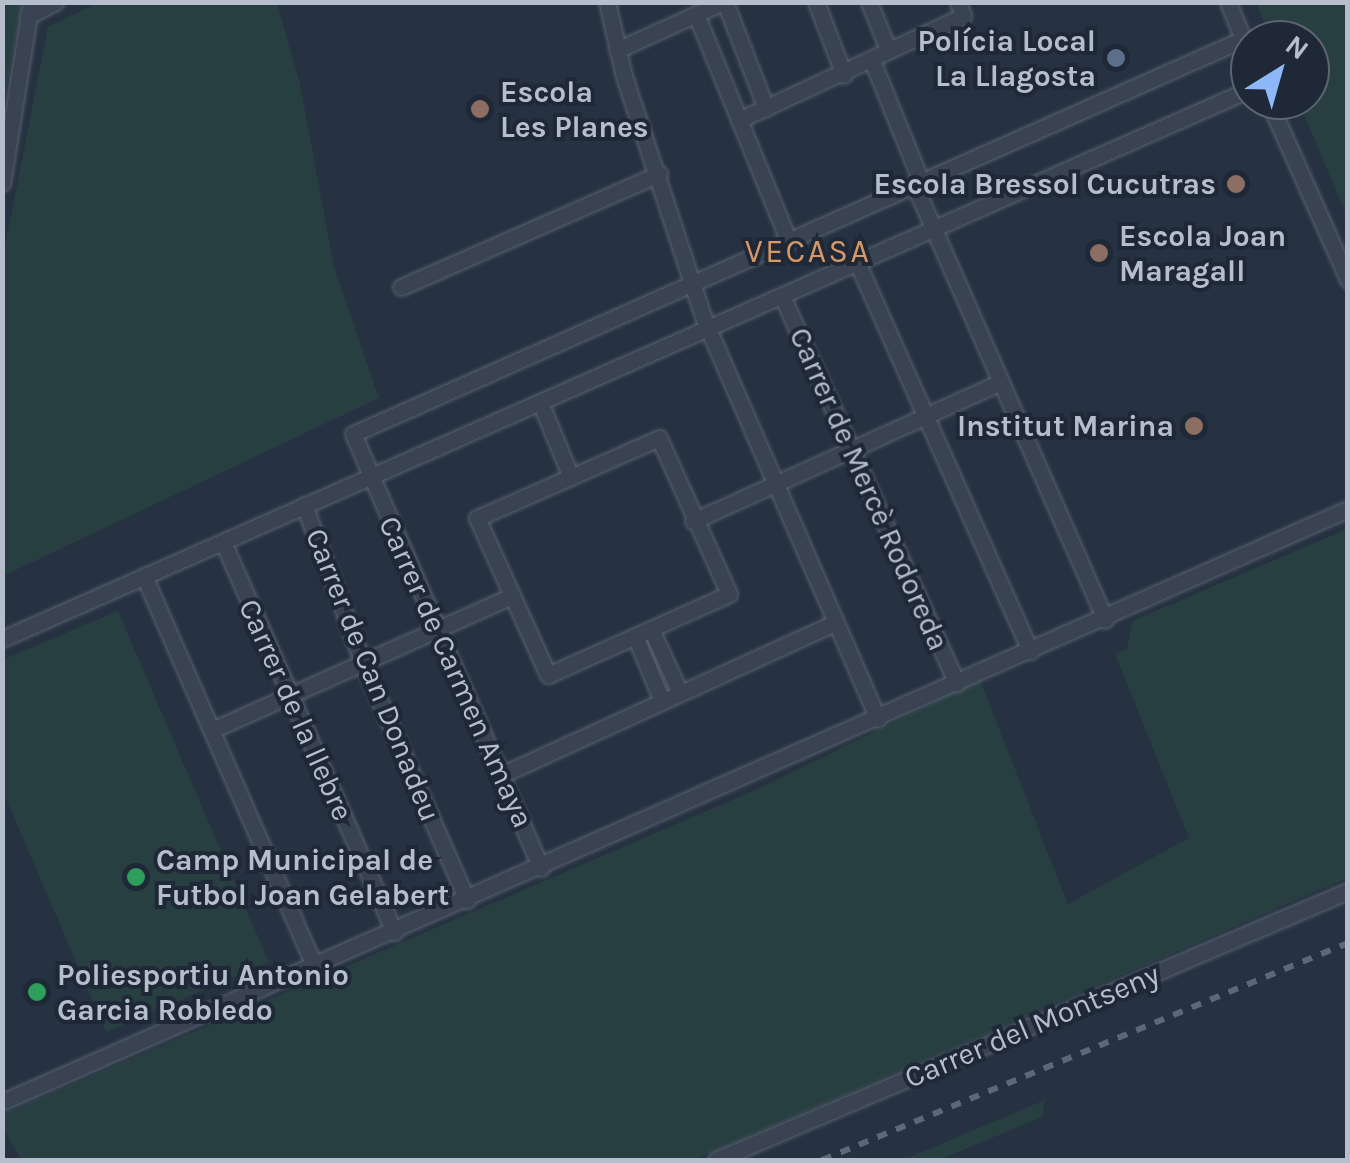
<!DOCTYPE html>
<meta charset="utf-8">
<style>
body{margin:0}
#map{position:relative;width:1350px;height:1163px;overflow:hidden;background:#263141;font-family:Karla,sans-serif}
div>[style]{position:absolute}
.green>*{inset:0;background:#283f42}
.roads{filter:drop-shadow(0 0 2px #58616e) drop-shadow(0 0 2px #58616e)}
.street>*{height:15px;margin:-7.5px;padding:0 7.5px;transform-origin:7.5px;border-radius:7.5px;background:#3a4351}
.rail>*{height:6px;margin-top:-3px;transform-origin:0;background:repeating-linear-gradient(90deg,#5c6778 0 10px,transparent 0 20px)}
.dots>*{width:28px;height:28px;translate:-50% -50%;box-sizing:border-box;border:5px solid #1f2836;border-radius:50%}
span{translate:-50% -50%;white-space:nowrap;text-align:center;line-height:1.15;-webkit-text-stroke:8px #1f2836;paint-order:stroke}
.poi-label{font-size:30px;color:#b7becb;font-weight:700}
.right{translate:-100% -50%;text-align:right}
.left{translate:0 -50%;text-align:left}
.street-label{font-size:30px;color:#b7becb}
.neighbourhood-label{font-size:32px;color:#d69867;letter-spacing:2.5px}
.frame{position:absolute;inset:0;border:5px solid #b7becb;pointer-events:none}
.north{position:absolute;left:1230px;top:20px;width:100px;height:100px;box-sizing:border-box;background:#1f2836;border:2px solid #5c6472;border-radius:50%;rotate:37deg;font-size:28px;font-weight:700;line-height:40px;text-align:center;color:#b7becb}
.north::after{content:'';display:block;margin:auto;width:35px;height:45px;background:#8eb7f8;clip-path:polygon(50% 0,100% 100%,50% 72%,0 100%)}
</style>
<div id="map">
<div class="green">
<i style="clip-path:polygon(3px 2px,22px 3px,3px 107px,2px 3px)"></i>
<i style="clip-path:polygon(97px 3px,277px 3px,300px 84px,334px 267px,379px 398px,3px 576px,3px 256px,48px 27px)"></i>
<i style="clip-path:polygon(1256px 3px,1347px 3px,1347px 217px,1298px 100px,1310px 100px,1310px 40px,1272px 40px)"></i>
<i style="clip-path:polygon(1347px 529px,1347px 878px,694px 1160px,22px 1160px,3px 1129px,3px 1114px,753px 791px,980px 680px,1068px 904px,1189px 838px,1115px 654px,1127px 649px,1132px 621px)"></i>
<i style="clip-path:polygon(118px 611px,269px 962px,106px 1032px,3px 792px,2px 660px)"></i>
<i style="clip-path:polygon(1045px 1100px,1042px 1117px,939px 1160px,903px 1160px)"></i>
</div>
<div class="roads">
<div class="street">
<i style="left:607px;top:2px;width:76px;rotate:77.1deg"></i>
<i style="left:624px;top:76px;width:256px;rotate:71.8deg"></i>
<i style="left:704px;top:319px;width:436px;rotate:66.5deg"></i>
<i style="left:725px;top:2px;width:114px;rotate:68.9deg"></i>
<i style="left:816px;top:2px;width:78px;rotate:69deg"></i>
<i style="left:869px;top:2px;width:48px;rotate:68.2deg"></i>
<i style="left:1228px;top:2px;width:58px;rotate:67.8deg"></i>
<i style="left:696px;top:14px;width:244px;rotate:67.8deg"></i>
<i style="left:28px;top:16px;width:31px;rotate:-27deg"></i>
<i style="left:617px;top:50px;width:116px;rotate:-24.4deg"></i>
<i style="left:873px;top:63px;width:127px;rotate:67.9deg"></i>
<i style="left:921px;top:181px;width:12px;rotate:104deg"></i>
<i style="left:918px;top:193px;width:466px;rotate:66.3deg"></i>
<i style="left:1268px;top:100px;width:197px;rotate:66deg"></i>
<i style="left:739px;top:120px;width:247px;rotate:-24.9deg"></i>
<i style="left:963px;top:16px;width:15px;rotate:-110deg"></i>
<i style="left:2px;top:183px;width:183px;rotate:-80.9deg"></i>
<i style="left:857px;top:262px;width:426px;rotate:66deg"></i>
<i style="left:401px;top:287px;width:282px;rotate:-23.7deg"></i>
<i style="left:782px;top:296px;width:425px;rotate:65.7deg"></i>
<i style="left:540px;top:402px;width:81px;rotate:67.5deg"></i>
<i style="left:659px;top:438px;width:171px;rotate:65.8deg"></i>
<i style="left:729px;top:594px;width:198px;rotate:155.9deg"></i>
<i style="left:548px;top:675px;width:172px;rotate:-114.3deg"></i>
<i style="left:477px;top:518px;width:199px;rotate:-23.7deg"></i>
<i style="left:304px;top:505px;width:169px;rotate:69.5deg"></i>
<i style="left:363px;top:663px;width:259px;rotate:66.3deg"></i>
<i style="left:693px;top:521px;width:338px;rotate:-24.3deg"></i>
<i style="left:223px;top:542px;width:426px;rotate:66.3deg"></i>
<i style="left:144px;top:576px;width:427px;rotate:66.4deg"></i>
<i style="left:651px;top:629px;width:70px;rotate:65.6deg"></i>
<i style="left:635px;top:636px;width:70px;rotate:67.4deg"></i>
<i style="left:2px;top:639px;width:1364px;rotate:-23.78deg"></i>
<i style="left:212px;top:730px;width:329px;rotate:-24.1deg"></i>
<i style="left:501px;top:775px;width:367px;rotate:-24.5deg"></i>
<i style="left:541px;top:868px;width:473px;rotate:-113.4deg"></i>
<i style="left:353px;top:434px;width:974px;rotate:-23.93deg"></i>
<i style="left:2px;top:1102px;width:1471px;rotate:-23.78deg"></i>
<i style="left:716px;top:1160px;width:687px;rotate:-23.06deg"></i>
</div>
</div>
<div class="rail">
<i style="left:822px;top:1160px;width:569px;rotate:-22.42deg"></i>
</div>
<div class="dots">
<i style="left:1116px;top:58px;background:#5c6f8a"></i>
<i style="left:480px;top:109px;background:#8d6e63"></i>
<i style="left:1236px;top:184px;background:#8d6e63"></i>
<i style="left:1099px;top:253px;background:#8d6e63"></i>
<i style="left:1194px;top:426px;background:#8d6e63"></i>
<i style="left:136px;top:877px;background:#2e9e5b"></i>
<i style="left:37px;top:992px;background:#2e9e5b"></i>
</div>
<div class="poi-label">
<span class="right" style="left:1096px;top:58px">Polícia Local<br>La Llagosta</span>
<span class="left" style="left:500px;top:109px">Escola<br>Les Planes</span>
<span class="right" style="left:1216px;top:184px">Escola Bressol Cucutras</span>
<span class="left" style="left:1119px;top:253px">Escola Joan<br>Maragall</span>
<span class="right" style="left:1174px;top:426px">Institut Marina</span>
<span class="left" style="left:156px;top:877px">Camp Municipal de<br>Futbol Joan Gelabert</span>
<span class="left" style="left:57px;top:992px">Poliesportiu Antonio<br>Garcia Robledo</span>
</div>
<div class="street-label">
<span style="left:869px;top:489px;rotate:66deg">Carrer de Mercè Rodoreda</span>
<span style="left:456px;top:672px;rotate:66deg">Carrer de Carmen Amaya</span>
<span style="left:373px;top:675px;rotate:68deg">Carrer de Can Donadeu</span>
<span style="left:296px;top:710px;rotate:66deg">Carrer de la llebre</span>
<span style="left:1032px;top:1026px;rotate:-23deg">Carrer del Montseny</span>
</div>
<div class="neighbourhood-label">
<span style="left:808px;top:252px">VECASA</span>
</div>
<div class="frame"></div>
<div class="north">N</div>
</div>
